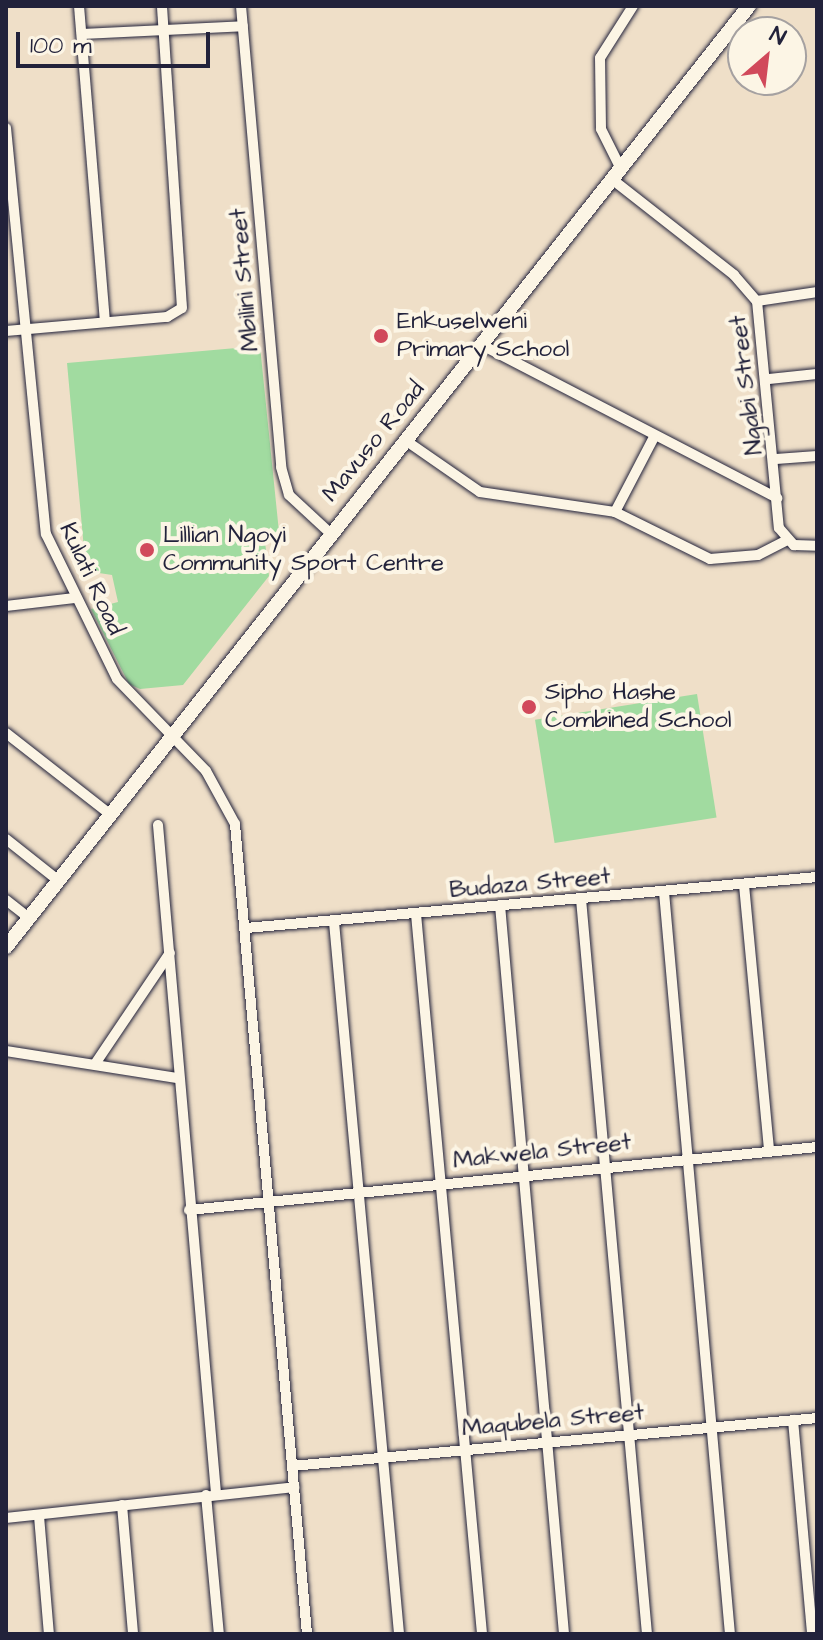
<!DOCTYPE html>
<style>
body{margin:0}
#map{position:relative;width:823px;height:1640px;overflow:hidden;background:#efdfc8;font-family:"Architects Daughter",sans-serif}
div>[style]{position:absolute}
.green>*{inset:0;background:#a1dba0;transform-origin:0 0}
.roads{filter:drop-shadow(0 0 2px #22223b) drop-shadow(0 0 2px #22223b)}
.street>*{height:10px;margin:-5px;padding:0 5px;transform-origin:5px;border-radius:5px;background:#fcf5e5}
.secondary>*{height:14px;margin:-7px;padding:0 7px;transform-origin:7px;border-radius:7px;background:#fcf5e5}
.dots>*{width:22px;height:22px;translate:-50% -50%;box-sizing:border-box;border:4px solid #fcf5e5;border-radius:50%}
span{translate:-50% -50%;white-space:nowrap;text-align:center;line-height:1.15;-webkit-text-stroke:8px #fcf5e5;paint-order:stroke}
.street-label{font-size:24px;color:#22223b}
.poi-label{font-size:24px;color:#22223b}
.left{translate:0 -50%;text-align:left}
.frame{position:absolute;inset:0;border:8px solid #22223b;pointer-events:none}
.north{position:absolute;left:727px;top:16px;width:80px;height:80px;box-sizing:border-box;background:#fcf5e5;border:2px solid #a5a1a1;border-radius:50%;rotate:28deg;font-size:22px;font-weight:700;line-height:32px;text-align:center;color:#22223b}
.north::after{content:'';display:block;margin:auto;width:28px;height:36px;background:#d1495b;clip-path:polygon(50% 0,100% 100%,50% 72%,0 100%)}
.scale{position:absolute;left:16px;top:32px;width:194px;height:36px;box-sizing:border-box;border:4px solid #22223b;border-top:0;padding-left:10px;font-size:24px;line-height:28px;white-space:nowrap;color:#22223b;-webkit-text-stroke:6px #fcf5e5;paint-order:stroke}
</style>
<div id="map">
<div class="green">
<i style="clip-path:polygon(260px 346px,279px 532px,264px 533px,269px 576px,183px 685px,140px 689px,129px 684px,91px 609px,118px 602px,112px 575px,86px 571px,67px 363px)"></i>
<i style="left:697px;top:694px;width:125px;height:164px;rotate:81deg"></i>
</div>
<div class="roads">
<div class="street">
<i style="left:79px;top:6px;width:315px;rotate:85.3deg"></i>
<i style="left:241px;top:6px;width:463px;rotate:85deg"></i>
<i style="left:281px;top:467px;width:29px;rotate:74deg"></i>
<i style="left:289px;top:495px;width:54px;rotate:42.8deg"></i>
<i style="left:82px;top:34px;width:161px;rotate:-2.8deg"></i>
<i style="left:6px;top:128px;width:408px;rotate:84.4deg"></i>
<i style="left:46px;top:534px;width:161px;rotate:63.9deg"></i>
<i style="left:117px;top:679px;width:128px;rotate:45.9deg"></i>
<i style="left:206px;top:771px;width:60px;rotate:61.3deg"></i>
<i style="left:235px;top:824px;width:813px;rotate:84.92deg"></i>
<i style="left:621px;top:169px;width:45px;rotate:-116.6deg"></i>
<i style="left:601px;top:129px;width:71px;rotate:-90.8deg"></i>
<i style="left:600px;top:58px;width:62px;rotate:-57.6deg"></i>
<i style="left:613px;top:180px;width:154px;rotate:38.1deg"></i>
<i style="left:734px;top:275px;width:35px;rotate:49deg"></i>
<i style="left:757px;top:301px;width:228px;rotate:84.5deg"></i>
<i style="left:779px;top:528px;width:23px;rotate:49deg"></i>
<i style="left:794px;top:545px;width:23px;rotate:2deg"></i>
<i style="left:757px;top:301px;width:61px;rotate:-8.5deg"></i>
<i style="left:6px;top:331px;width:162px;rotate:-5deg"></i>
<i style="left:167px;top:317px;width:17px;rotate:-31deg"></i>
<i style="left:182px;top:308px;width:303px;rotate:-93.8deg"></i>
<i style="left:480px;top:344px;width:335px;rotate:27.4deg"></i>
<i style="left:769px;top:379px;width:48px;rotate:-5.9deg"></i>
<i style="left:405px;top:440px;width:91px;rotate:34.7deg"></i>
<i style="left:480px;top:492px;width:136px;rotate:8.4deg"></i>
<i style="left:615px;top:512px;width:106px;rotate:26.3deg"></i>
<i style="left:710px;top:559px;width:48px;rotate:-4.8deg"></i>
<i style="left:758px;top:555px;width:34px;rotate:-27deg"></i>
<i style="left:776px;top:459px;width:41px;rotate:-4.2deg"></i>
<i style="left:615px;top:512px;width:85px;rotate:-62.5deg"></i>
<i style="left:6px;top:606px;width:69px;rotate:-6.6deg"></i>
<i style="left:6px;top:733px;width:133px;rotate:38deg"></i>
<i style="left:158px;top:825px;width:671px;rotate:85.04deg"></i>
<i style="left:6px;top:839px;width:68px;rotate:38.4deg"></i>
<i style="left:744px;top:885px;width:267px;rotate:84.6deg"></i>
<i style="left:664px;top:892px;width:745px;rotate:84.92deg"></i>
<i style="left:581px;top:899px;width:738px;rotate:84.87deg"></i>
<i style="left:6px;top:900px;width:29px;rotate:38deg"></i>
<i style="left:500px;top:905px;width:732px;rotate:84.98deg"></i>
<i style="left:416px;top:914px;width:723px;rotate:84.76deg"></i>
<i style="left:334px;top:922px;width:715px;rotate:84.78deg"></i>
<i style="left:246px;top:928px;width:573px;rotate:-5.1deg"></i>
<i style="left:6px;top:1051px;width:173px;rotate:9deg"></i>
<i style="left:95px;top:1064px;width:134px;rotate:-56deg"></i>
<i style="left:189px;top:1210px;width:631px;rotate:-5.73deg"></i>
<i style="left:793px;top:1420px;width:215px;rotate:84.9deg"></i>
<i style="left:292px;top:1466px;width:527px;rotate:-5.22deg"></i>
<i style="left:206px;top:1495px;width:140px;rotate:84.7deg"></i>
<i style="left:122px;top:1505px;width:129px;rotate:85.1deg"></i>
<i style="left:39px;top:1516px;width:118px;rotate:85.2deg"></i>
<i style="left:6px;top:1518px;width:290px;rotate:-6.1deg"></i>
</div>
<div class="secondary">
<i style="left:6px;top:947px;width:1199px;rotate:-51.71deg"></i>
</div>
</div>
<div class="dots">
<i style="left:381px;top:336px;background:#d1495b"></i>
<i style="left:147px;top:550px;background:#d1495b"></i>
<i style="left:529px;top:707px;background:#d1495b"></i>
</div>
<div class="street-label">
<span style="left:245px;top:280px;rotate:-95deg">Mbilini Street</span>
<span style="left:747px;top:385px;rotate:-97deg">Ngabi Street</span>
<span style="left:374px;top:442px;rotate:-51deg">Mavuso Road</span>
<span style="left:91px;top:579px;rotate:65deg">Kulati Road</span>
<span style="left:530px;top:884px;rotate:-5deg">Budaza Street</span>
<span style="left:542px;top:1152px;rotate:-6deg">Makwela Street</span>
<span style="left:553px;top:1421px;rotate:-5deg">Maqubela Street</span>
</div>
<div class="poi-label">
<span class="left" style="left:397px;top:336px">Enkuselweni<br>Primary School</span>
<span class="left" style="left:163px;top:550px">Lillian Ngoyi<br>Community Sport Centre</span>
<span class="left" style="left:545px;top:707px">Sipho Hashe<br>Combined School</span>
</div>
<div class="frame"></div>
<div class="north">N</div>
<div class="scale">100 m</div>
</div>
